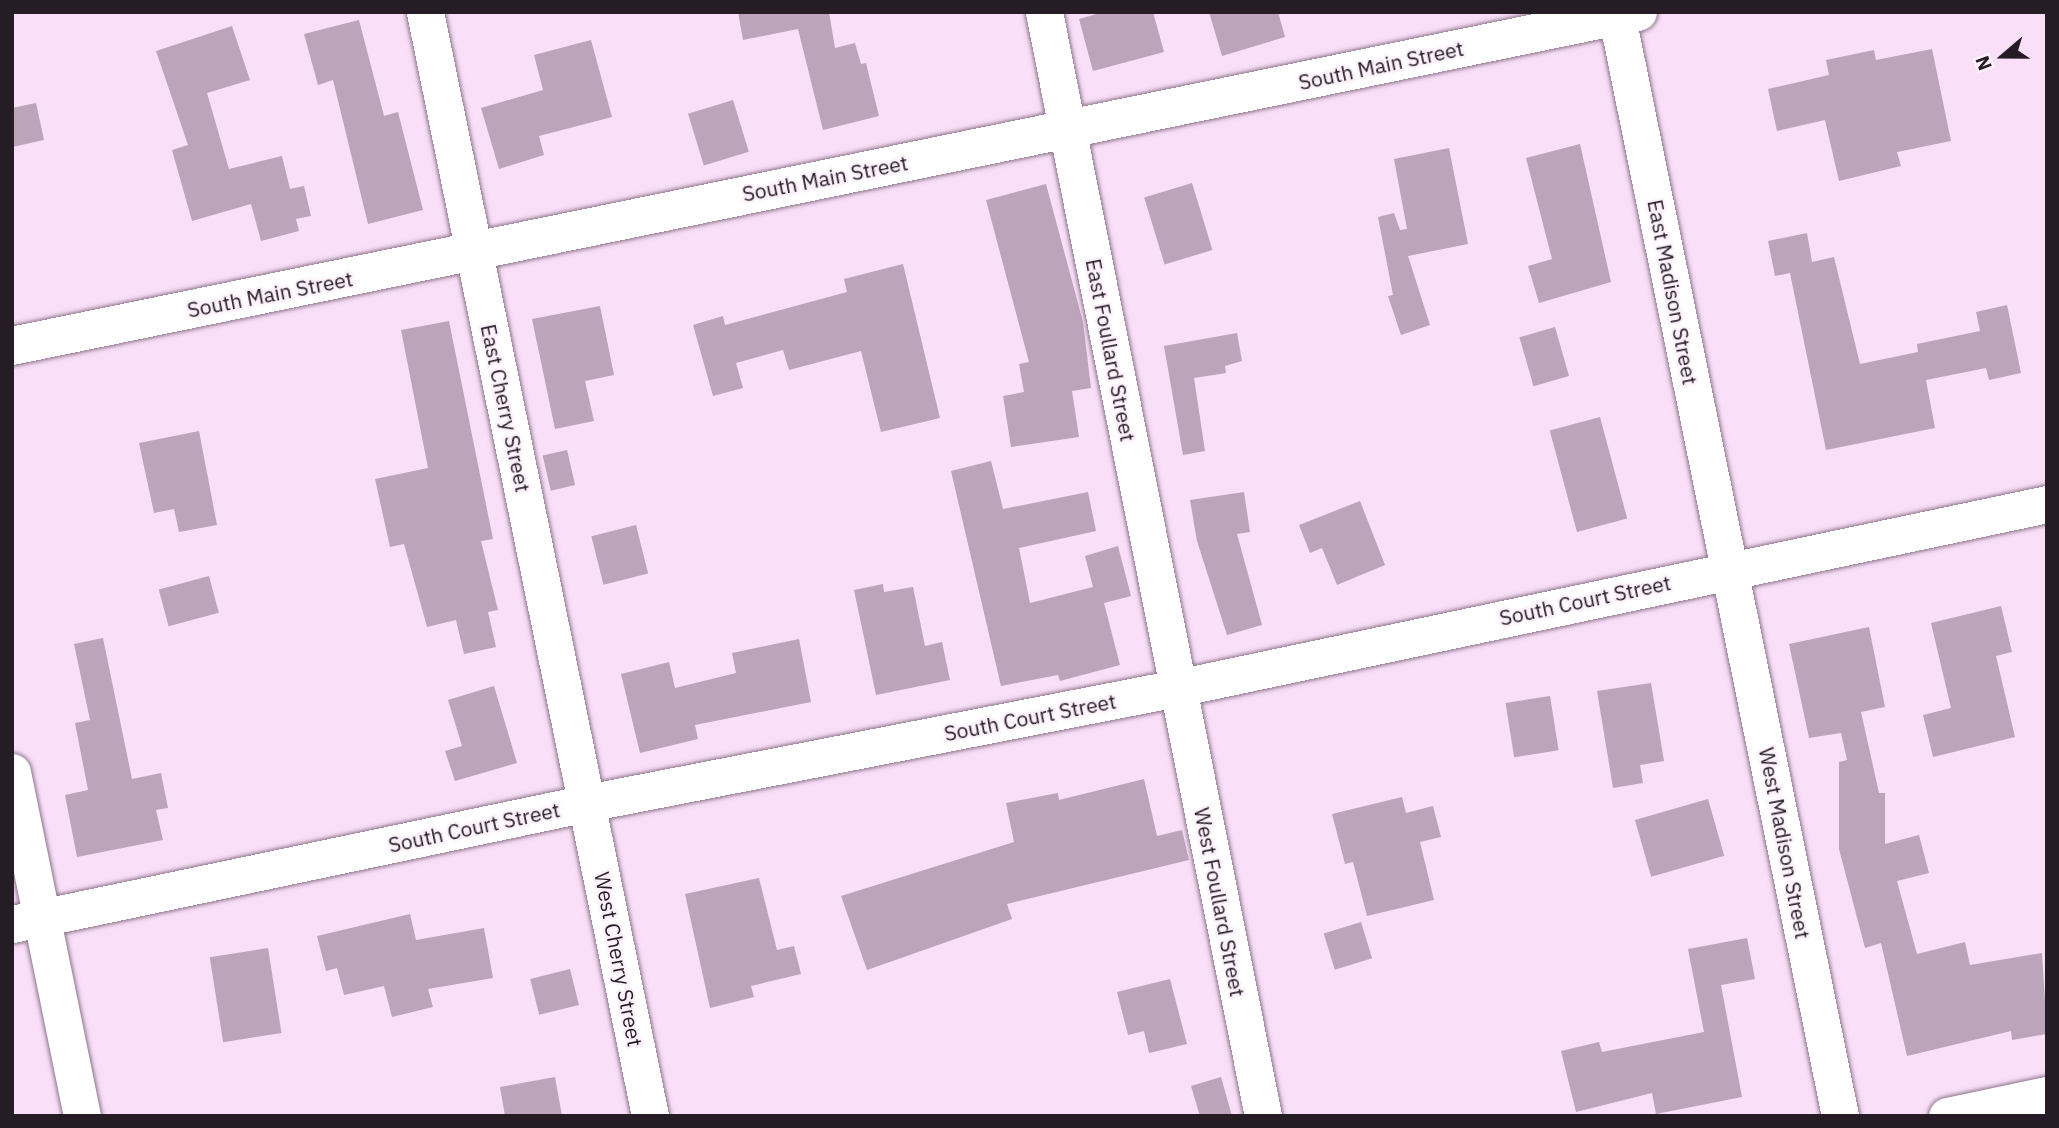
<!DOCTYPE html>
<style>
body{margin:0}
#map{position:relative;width:2059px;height:1128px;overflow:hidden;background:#f9dff8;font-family:"IBM Plex Sans",sans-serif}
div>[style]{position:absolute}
.building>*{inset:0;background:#bca4bb;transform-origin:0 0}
.roads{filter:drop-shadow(0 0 2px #8c758b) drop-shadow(0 0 2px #8c758b)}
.minor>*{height:37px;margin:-18.5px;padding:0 18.5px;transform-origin:18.5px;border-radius:18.5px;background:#fff}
.primary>*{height:38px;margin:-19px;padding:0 19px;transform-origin:19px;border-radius:19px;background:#fff}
span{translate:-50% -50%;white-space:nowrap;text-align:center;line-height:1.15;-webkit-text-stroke:5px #fdf2fc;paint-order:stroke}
.street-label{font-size:21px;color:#251c25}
.frame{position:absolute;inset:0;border:14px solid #251c25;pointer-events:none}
.north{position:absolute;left:1968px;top:21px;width:70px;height:70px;-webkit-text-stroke:5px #fdf2fc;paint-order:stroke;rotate:250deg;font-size:19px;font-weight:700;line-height:28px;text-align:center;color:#251c25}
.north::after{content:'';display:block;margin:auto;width:24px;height:32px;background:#251c25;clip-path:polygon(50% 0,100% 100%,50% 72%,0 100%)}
</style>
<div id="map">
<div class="building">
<i style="clip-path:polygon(738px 12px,829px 12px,835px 48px,855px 43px,861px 64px,866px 63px,879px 116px,823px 130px,798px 29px,743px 40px)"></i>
<i style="clip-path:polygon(1104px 12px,1153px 12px,1164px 52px,1093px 71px,1079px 19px)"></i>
<i style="clip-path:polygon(1209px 12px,1278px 12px,1285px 37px,1222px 56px)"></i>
<i style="clip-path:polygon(359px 20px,384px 116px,398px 112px,423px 210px,368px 224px,333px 80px,318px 85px,304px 34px)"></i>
<i style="clip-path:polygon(232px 26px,250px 80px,207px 93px,229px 169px,282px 156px,290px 189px,304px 186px,311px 216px,296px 219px,299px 231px,261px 241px,251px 204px,192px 221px,172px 150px,188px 145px,156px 51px)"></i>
<i style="clip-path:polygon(591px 40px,612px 117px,539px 136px,544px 155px,499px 169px,481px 108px,543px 90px,534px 55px)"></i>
<i style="clip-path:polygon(1932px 49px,1951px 141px,1897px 152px,1901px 166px,1839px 181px,1825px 120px,1777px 131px,1768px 89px,1829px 75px,1826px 60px,1874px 50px,1876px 60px)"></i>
<i style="left:733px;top:100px;width:54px;height:47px;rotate:73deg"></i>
<i style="clip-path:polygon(36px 103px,44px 140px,12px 147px,12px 108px)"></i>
<i style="clip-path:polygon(1580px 144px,1611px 282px,1539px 303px,1528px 266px,1552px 259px,1526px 158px)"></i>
<i style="clip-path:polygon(1449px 148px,1468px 244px,1408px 256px,1430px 325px,1401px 335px,1388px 296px,1393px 295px,1378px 217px,1394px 213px,1400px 230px,1407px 229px,1394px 159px)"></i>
<i style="left:1192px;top:183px;width:70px;height:50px;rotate:73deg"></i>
<i style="clip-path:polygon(1046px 184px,1083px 322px,1091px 388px,1072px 391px,1079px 437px,1011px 447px,1003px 396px,1024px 392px,1019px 364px,1029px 362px,986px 200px)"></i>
<i style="clip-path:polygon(1807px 233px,1812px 262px,1834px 257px,1860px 364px,1918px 352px,1917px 344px,1980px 331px,1976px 312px,2007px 305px,2021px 373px,1989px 380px,1986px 368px,1926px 380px,1935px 428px,1826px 450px,1790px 273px,1775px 276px,1768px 241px)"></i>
<i style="clip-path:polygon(903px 264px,940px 418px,881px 432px,861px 351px,789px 370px,783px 350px,736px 363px,743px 388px,713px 396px,693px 325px,723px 316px,725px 325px,847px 292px,844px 279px)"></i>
<i style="clip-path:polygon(600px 306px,614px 375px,585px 381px,594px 421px,555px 429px,532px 319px)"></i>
<i style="clip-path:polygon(449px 321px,493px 539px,481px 541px,498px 610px,488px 612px,496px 647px,464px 654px,456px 620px,427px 627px,404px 544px,390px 547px,375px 479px,428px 468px,401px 330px)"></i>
<i style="left:1555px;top:327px;width:51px;height:37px;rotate:74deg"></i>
<i style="clip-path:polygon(1237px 333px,1242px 361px,1225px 366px,1226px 373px,1194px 378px,1205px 451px,1183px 455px,1164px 346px)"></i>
<i style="left:1600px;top:417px;width:105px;height:52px;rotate:75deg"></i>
<i style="clip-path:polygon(199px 431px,217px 525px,179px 532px,174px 509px,154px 513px,139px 443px)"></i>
<i style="left:567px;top:450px;width:36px;height:25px;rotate:77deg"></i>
<i style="clip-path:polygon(991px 461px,1003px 509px,1088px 492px,1096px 531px,1019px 548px,1030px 603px,1093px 587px,1085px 556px,1118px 546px,1131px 596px,1104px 603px,1120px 665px,1060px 681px,1058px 675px,1001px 686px,951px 471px)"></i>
<i style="clip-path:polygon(1244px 492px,1250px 532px,1237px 534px,1262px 625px,1227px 635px,1197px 541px,1190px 500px)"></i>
<i style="clip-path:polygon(1360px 501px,1385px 565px,1337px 585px,1322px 548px,1310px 553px,1299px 525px)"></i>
<i style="left:636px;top:525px;width:50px;height:46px;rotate:76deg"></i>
<i style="left:209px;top:576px;width:38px;height:52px;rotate:75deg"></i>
<i style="clip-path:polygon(883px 584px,884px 592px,913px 587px,925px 646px,942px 642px,950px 680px,876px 695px,854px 590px)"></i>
<i style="clip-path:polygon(2001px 606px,2012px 652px,1996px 656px,2015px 737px,1933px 757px,1923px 715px,1951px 708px,1931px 623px)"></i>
<i style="clip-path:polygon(1869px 627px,1885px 707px,1861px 712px,1879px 793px,1885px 793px,1885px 844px,1919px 835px,1929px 873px,1897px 881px,1917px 954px,1965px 942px,1970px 965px,2042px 953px,2047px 1034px,2012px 1040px,2011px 1031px,1907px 1056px,1881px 943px,1865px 948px,1839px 849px,1839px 762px,1847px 760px,1841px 733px,1809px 738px,1789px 644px)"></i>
<i style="clip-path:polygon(103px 638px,132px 779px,161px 773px,168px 808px,156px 810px,163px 840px,77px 857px,65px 795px,88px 790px,75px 723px,90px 720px,74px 644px)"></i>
<i style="clip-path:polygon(799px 639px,811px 702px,695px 725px,698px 739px,640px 753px,621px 674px,669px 662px,675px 688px,736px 673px,732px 653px)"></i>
<i style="clip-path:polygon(1651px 683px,1664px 761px,1640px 765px,1643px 783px,1613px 788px,1597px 691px)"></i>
<i style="clip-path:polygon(494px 686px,517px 763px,455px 781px,445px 751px,462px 746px,448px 700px)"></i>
<i style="left:1550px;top:696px;width:55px;height:45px;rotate:81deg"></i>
<i style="clip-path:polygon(1144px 779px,1157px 836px,1182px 830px,1189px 860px,1007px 904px,1012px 919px,867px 970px,841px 896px,1014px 842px,1006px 803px,1058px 793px,1059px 800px)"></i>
<i style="clip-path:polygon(1402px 797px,1406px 813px,1433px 806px,1441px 837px,1420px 842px,1434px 900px,1367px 916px,1353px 862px,1345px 864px,1332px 814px)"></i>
<i style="left:1708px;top:799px;width:59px;height:76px;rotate:74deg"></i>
<i style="clip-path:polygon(759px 878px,777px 950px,794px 946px,801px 974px,751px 986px,754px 997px,710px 1008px,685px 894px)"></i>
<i style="clip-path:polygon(410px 914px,416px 940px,484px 928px,493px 978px,428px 989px,433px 1007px,392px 1017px,384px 986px,344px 995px,337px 968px,326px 971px,317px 936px)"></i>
<i style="left:1361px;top:922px;width:38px;height:39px;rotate:73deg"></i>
<i style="clip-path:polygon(1747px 938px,1755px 979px,1721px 985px,1742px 1097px,1656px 1114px,1652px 1093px,1576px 1112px,1561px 1051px,1599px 1042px,1602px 1052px,1704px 1032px,1688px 949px)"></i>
<i style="left:268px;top:948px;width:86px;height:59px;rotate:81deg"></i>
<i style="left:570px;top:969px;width:37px;height:41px;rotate:76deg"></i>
<i style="clip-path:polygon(1170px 979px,1187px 1044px,1149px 1053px,1144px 1031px,1128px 1035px,1117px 992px)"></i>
<i style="clip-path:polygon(555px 1077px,562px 1116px,505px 1116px,500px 1087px)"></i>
<i style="clip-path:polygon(1221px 1077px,1232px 1116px,1200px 1116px,1191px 1086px)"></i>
</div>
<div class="roads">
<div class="minor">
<i style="left:425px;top:12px;width:1127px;rotate:78.48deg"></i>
<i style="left:1044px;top:12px;width:1126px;rotate:78.78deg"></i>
<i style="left:1616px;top:12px;width:1126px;rotate:78.53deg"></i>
<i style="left:12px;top:772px;width:351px;rotate:78.5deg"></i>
<i style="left:12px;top:924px;width:588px;rotate:-11.88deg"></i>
<i style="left:587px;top:803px;width:601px;rotate:-11.03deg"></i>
<i style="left:1177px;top:688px;width:889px;rotate:-11.94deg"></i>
<i style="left:1947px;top:1116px;width:102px;rotate:-11.9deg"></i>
</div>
<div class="primary">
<i style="left:12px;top:346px;width:1660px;rotate:-11.61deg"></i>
</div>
</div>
<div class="street-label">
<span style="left:1381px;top:65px;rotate:-12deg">South Main Street</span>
<span style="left:825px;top:178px;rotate:-11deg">South Main Street</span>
<span style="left:1673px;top:292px;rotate:79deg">East Madison Street</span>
<span style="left:270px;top:294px;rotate:-11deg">South Main Street</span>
<span style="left:1111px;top:350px;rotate:79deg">East Foullard Street</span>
<span style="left:506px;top:408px;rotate:78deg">East Cherry Street</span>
<span style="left:1585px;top:600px;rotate:-12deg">South Court Street</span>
<span style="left:1030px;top:717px;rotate:-11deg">South Court Street</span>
<span style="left:474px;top:827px;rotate:-12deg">South Court Street</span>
<span style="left:1785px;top:843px;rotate:79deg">West Madison Street</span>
<span style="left:1220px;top:902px;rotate:79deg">West Foullard Street</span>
<span style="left:619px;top:959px;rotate:79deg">West Cherry Street</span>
</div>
<div class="frame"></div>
<div class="north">N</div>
</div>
